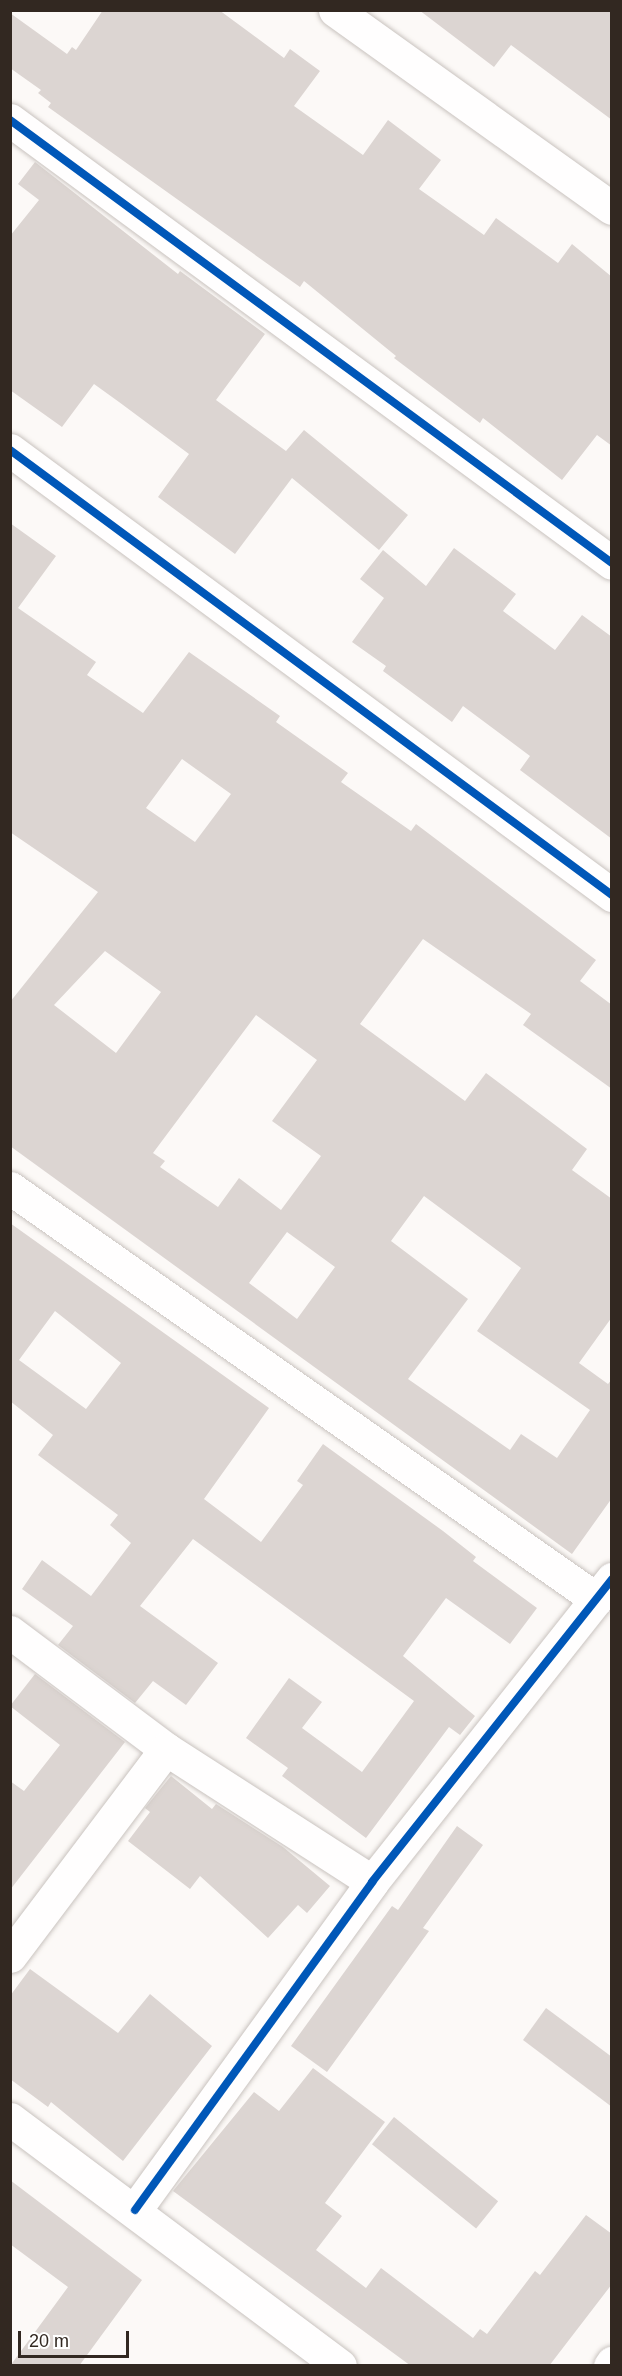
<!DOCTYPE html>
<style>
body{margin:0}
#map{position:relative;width:622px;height:2376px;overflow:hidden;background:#fcf9f7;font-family:Helvetica,sans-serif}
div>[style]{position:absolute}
.building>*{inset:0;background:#dcd5d2;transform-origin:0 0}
.roads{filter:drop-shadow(0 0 2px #c9c3bf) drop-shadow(0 0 2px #c9c3bf)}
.minor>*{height:33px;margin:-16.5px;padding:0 16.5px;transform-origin:16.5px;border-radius:16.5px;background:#fffefe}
.cycleway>*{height:8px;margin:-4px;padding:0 4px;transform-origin:4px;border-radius:4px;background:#0057b8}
span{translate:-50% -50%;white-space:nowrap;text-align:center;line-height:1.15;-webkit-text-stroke:6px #fff;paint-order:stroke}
.frame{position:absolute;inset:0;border:12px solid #322821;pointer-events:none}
.scale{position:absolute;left:18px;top:2331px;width:111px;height:27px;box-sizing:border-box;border:3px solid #322821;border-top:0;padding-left:8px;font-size:18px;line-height:21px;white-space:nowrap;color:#322821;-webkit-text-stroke:4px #fff;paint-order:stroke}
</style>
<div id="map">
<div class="building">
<i style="clip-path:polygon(103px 10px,219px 10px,284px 58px,290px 49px,320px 71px,294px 106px,363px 155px,388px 120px,441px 160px,419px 189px,484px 235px,496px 218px,558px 263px,572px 244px,612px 277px,612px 446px,597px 435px,562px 480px,483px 418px,480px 423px,394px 358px,396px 356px,304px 281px,300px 287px,48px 107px,51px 103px,38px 93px,41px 90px,10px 68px,10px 13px,67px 54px,72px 47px,76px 50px)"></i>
<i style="clip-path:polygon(419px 10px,612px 10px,612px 120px,511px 45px,494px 67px)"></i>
<i style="clip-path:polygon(35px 162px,178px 274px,180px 271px,265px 334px,216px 400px,286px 451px,304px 430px,408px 515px,379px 550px,292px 478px,235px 554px,158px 497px,189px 454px,119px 402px,94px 384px,62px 427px,10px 390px,10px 236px,39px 200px,18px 184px)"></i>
<i style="clip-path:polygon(evenodd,10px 523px,56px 556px,18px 608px,96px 662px,87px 675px,143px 713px,189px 652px,280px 716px,276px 722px,348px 773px,341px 782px,411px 831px,416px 824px,596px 960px,580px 981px,612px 1005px,612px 1089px,523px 1025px,531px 1014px,423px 939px,360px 1024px,465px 1101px,486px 1073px,587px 1149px,572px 1170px,612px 1199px,612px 1317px,579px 1363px,608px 1384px,612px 1379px,612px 1498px,572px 1554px,10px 1146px,10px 1002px,98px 892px,10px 832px,10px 523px,182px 759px,231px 794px,195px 842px,146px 808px,182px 759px,10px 523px,105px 951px,161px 992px,116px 1053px,54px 1005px,105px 951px,10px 523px,256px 1015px,317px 1060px,272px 1121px,321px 1156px,281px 1210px,239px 1178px,218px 1207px,160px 1167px,165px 1161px,153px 1153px,256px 1015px,10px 523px,424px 1196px,521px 1268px,477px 1331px,590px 1410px,557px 1458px,521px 1434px,510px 1450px,408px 1379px,468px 1299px,391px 1241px,424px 1196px,10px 523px,287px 1232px,335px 1267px,297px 1319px,249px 1283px,287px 1232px)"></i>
<i style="clip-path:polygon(454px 548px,516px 594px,503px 611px,555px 650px,582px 615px,612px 637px,612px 839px,520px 770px,530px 756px,463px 706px,452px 722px,383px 671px,386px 666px,352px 642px,384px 598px,360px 579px,383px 550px,426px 586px)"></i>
<i style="clip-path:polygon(evenodd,10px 1223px,269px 1408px,204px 1499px,261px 1542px,303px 1485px,297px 1481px,323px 1444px,443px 1531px,476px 1557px,473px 1561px,537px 1608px,510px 1644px,446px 1598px,403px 1656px,475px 1716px,460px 1735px,449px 1727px,366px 1838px,282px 1776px,288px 1768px,246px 1738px,289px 1678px,322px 1702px,302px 1728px,362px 1772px,414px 1701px,193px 1539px,140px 1606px,218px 1663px,186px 1705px,153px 1681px,135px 1703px,58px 1645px,73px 1626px,22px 1589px,42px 1560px,91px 1596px,131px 1543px,110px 1525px,118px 1515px,38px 1455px,53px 1435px,10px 1401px,10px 1223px,55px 1311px,121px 1363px,86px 1409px,19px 1360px,55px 1311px)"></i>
<i style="clip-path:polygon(35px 1674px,125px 1742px,10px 1890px,10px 1781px,24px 1791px,60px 1745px,10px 1706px)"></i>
<i style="clip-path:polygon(171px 1776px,212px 1809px,216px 1804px,283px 1847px,330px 1886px,307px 1913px,298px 1905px,268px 1938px,200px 1876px,190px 1889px,128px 1841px,150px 1812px,145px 1808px)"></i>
<i style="clip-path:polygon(457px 1826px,483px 1845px,423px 1928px,429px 1931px,327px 2072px,291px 2046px,392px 1906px,398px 1910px)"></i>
<i style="clip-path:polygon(30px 1969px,118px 2033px,150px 1994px,212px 2046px,123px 2161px,51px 2102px,48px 2107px,10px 2079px,10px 1996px)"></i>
<i style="clip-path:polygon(546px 2008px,612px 2057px,612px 2107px,523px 2040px)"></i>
<i style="clip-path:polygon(313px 2068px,385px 2122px,325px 2203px,342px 2216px,316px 2250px,366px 2288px,381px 2268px,473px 2338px,480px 2329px,487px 2334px,535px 2271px,540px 2275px,586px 2215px,612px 2234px,612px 2284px,549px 2366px,411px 2366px,173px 2191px,254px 2092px,279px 2111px)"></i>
<i style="left:394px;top:2117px;width:134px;height:35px;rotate:39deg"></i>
<i style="clip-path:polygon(10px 2180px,142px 2280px,79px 2366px,10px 2366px,68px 2287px,10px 2244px)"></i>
</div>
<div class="roads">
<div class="minor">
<i style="left:335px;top:10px;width:340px;rotate:35.6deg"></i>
<i style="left:10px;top:120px;width:747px;rotate:36.35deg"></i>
<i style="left:10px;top:450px;width:749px;rotate:36.47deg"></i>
<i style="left:10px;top:1188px;width:716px;rotate:35.04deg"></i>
<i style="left:10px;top:1632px;width:195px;rotate:36.9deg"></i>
<i style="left:166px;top:1749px;width:245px;rotate:32.8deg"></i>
<i style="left:10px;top:1956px;width:259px;rotate:-53deg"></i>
<i style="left:10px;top:2119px;width:412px;rotate:36.8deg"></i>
<i style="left:135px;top:2210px;width:405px;rotate:-54.1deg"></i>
<i style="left:372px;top:1882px;width:387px;rotate:-51.6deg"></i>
<i style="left:610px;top:2366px;width:4px;rotate:-56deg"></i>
</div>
</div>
<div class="cycleway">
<i style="left:10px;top:120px;width:747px;rotate:36.35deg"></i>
<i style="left:10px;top:450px;width:749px;rotate:36.47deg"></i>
<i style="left:135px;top:2210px;width:405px;rotate:-54.1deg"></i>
<i style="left:372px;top:1882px;width:387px;rotate:-51.6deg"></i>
</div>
<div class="frame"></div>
<div class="scale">20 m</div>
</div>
